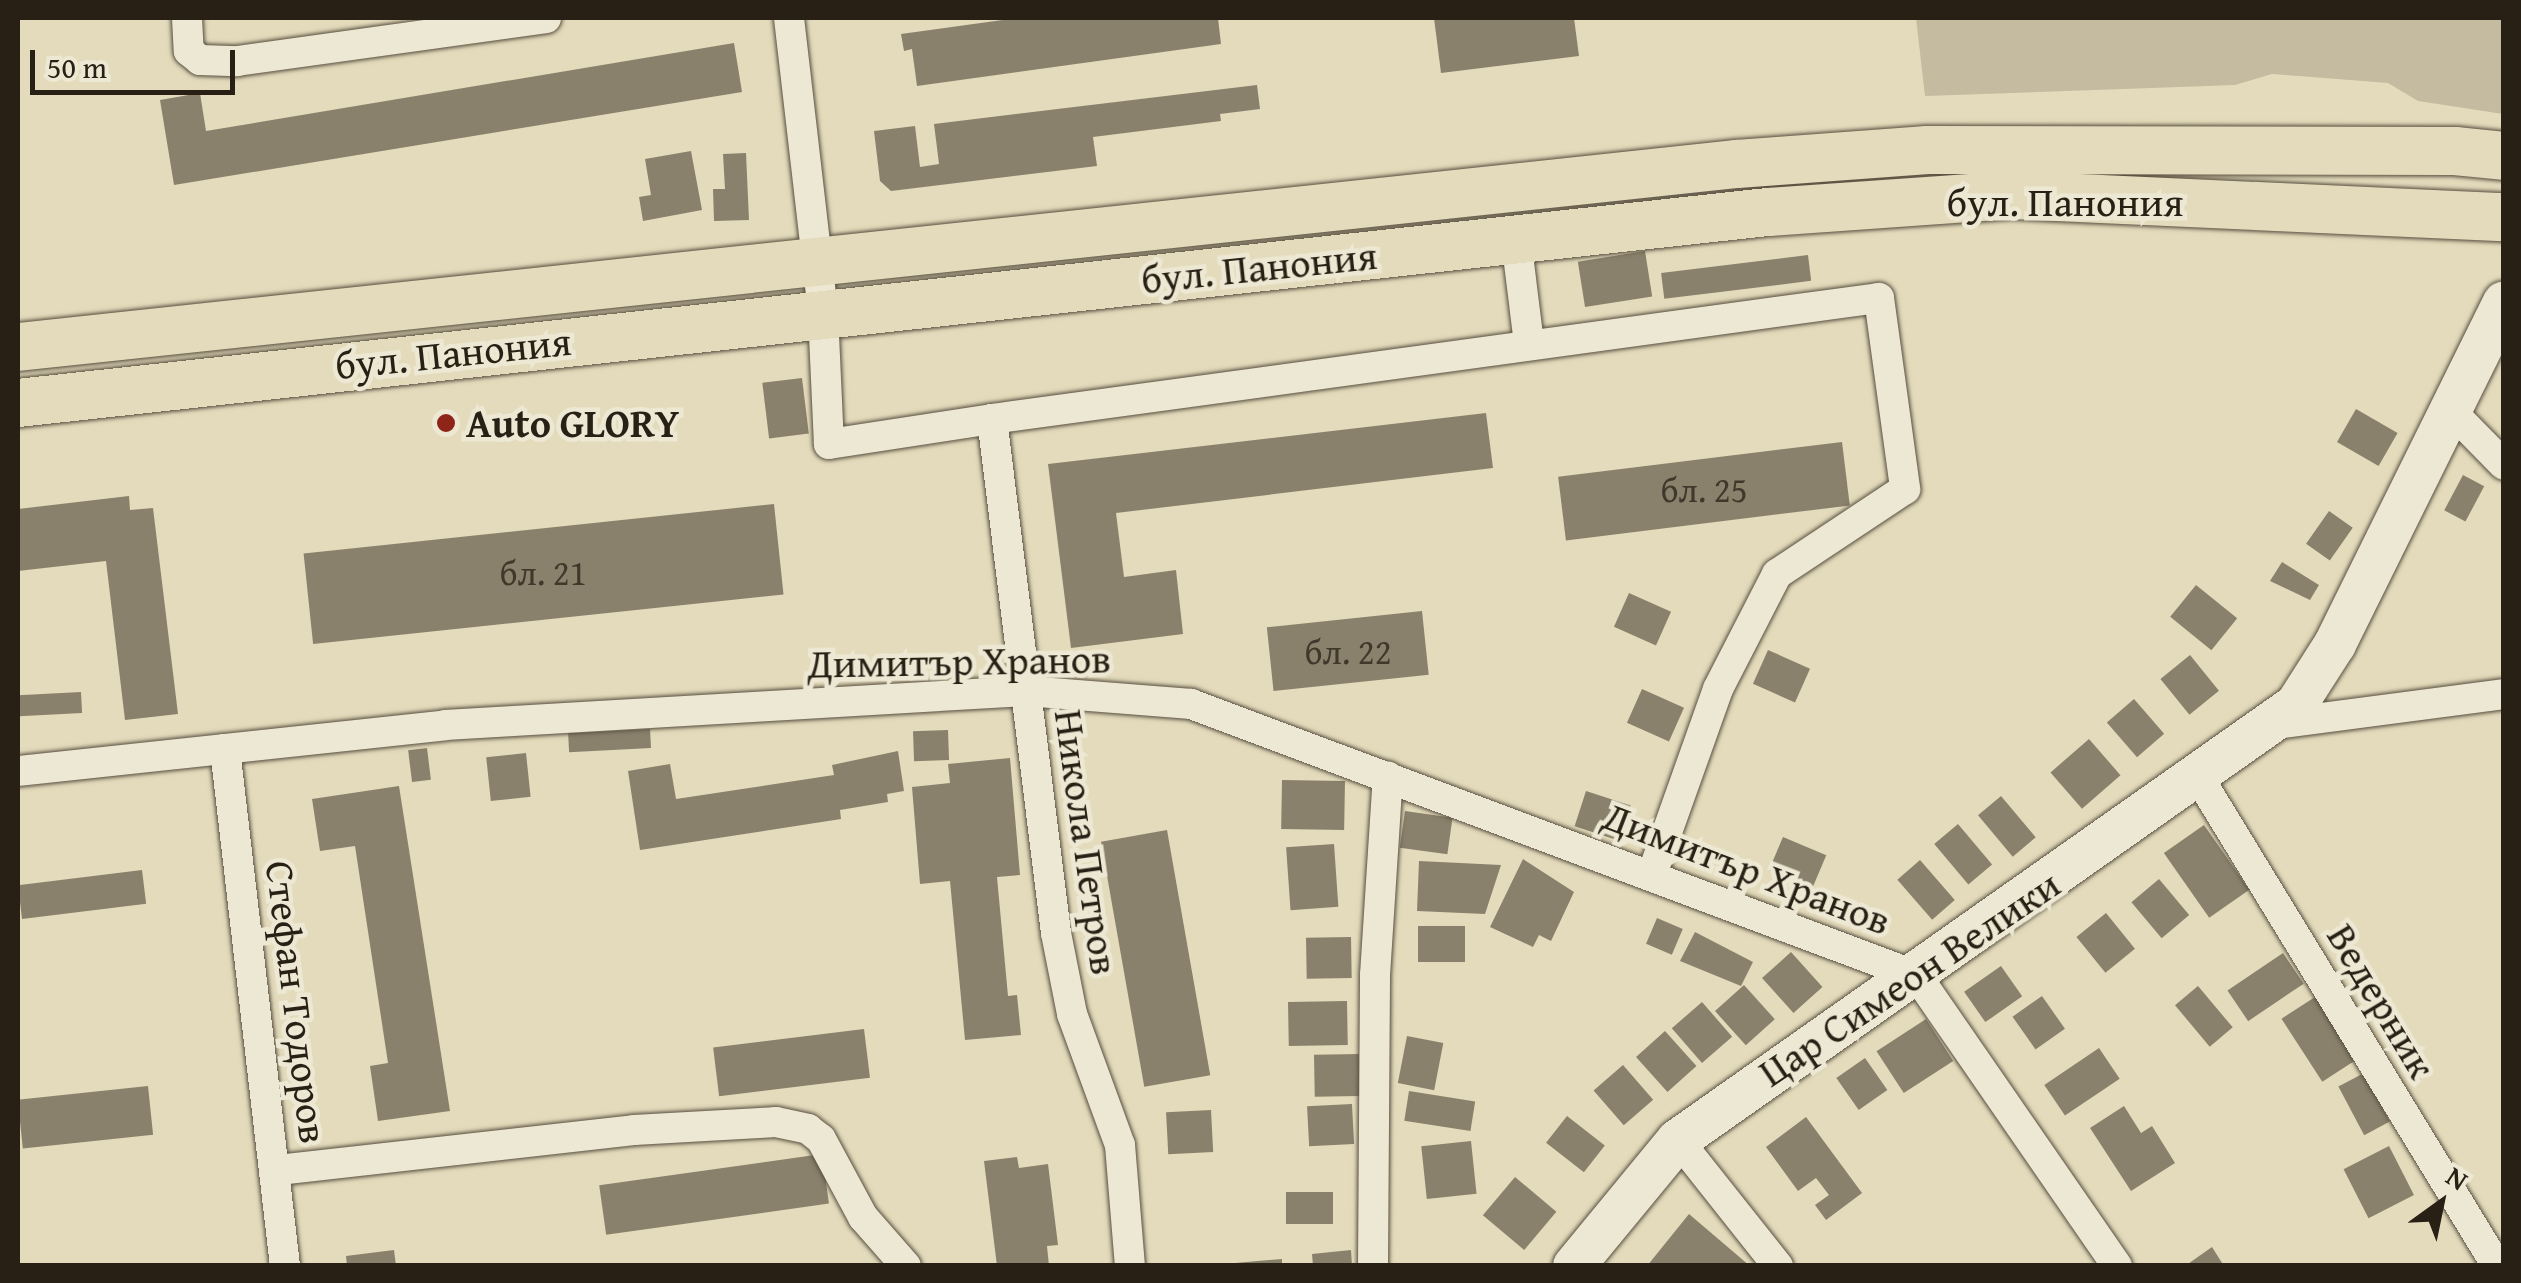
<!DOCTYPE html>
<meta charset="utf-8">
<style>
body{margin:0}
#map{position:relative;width:2521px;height:1283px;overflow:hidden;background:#e4dbbc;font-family:"Gentium Book Plus",serif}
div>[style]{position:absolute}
.green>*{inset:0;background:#c4bba0}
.building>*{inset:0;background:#8a816c;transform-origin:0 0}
.roads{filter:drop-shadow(0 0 2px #574e3f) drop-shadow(0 0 2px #574e3f)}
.minor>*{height:30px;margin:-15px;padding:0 15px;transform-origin:15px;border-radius:15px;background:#ede8d3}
.secondary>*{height:42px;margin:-21px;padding:0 21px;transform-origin:21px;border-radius:21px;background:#ede8d3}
.primary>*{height:48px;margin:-24px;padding:0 24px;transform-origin:24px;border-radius:24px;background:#e4dbbc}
.dots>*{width:28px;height:28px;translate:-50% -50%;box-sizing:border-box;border:5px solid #ede8d3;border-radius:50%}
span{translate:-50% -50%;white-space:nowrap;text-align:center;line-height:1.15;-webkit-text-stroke:9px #ede8d3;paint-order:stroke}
.number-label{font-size:35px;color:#40382b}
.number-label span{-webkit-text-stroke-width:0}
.street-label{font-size:40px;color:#281f15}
.poi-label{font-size:40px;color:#281f15;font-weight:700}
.left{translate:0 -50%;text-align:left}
.frame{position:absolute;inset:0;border:20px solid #281f15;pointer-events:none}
.north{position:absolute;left:2391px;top:1153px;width:100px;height:100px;-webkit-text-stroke:8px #ede8d3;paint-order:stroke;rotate:33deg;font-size:28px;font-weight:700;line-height:40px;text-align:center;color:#281f15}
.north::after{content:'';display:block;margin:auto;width:35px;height:45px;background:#281f15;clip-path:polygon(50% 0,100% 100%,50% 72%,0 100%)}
.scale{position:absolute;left:30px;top:50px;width:205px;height:45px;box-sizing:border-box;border:5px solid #281f15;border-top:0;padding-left:12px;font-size:30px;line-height:35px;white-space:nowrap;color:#281f15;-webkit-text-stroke:8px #ede8d3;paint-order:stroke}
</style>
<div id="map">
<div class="green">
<i style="clip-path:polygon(1916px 18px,2503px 18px,2503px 114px,2418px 101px,2388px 83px,2272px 74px,2235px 85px,1925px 96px)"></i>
</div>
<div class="building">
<i style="clip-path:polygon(1017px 18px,1218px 18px,1221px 44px,917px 86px,912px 49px,904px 51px,901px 34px)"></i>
<i style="clip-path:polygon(1434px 18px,1574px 18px,1579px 56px,1441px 73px)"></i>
<i style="clip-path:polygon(734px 43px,742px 92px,174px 185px,160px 100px,200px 93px,206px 131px)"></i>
<i style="clip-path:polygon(1257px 85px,1260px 109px,1220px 114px,1221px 121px,1093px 137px,1097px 166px,891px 191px,880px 181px,874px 131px,915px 126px,920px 167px,939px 164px,934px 124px)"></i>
<i style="clip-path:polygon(691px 151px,702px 210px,643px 221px,639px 197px,651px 195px,645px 159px)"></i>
<i style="clip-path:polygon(746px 153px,749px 220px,714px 221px,713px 189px,725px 189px,723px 154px)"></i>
<i style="left:1645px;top:251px;width:46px;height:68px;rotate:81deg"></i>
<i style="left:1808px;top:255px;width:26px;height:148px;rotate:83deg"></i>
<i style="left:802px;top:378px;width:56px;height:40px;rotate:83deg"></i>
<i style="left:2356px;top:409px;width:48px;height:38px;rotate:30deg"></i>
<i style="clip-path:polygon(1486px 413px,1493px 468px,1116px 513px,1124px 577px,1176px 570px,1183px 634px,1071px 648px,1048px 464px)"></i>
<i style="left:1842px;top:442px;width:64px;height:286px;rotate:83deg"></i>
<i style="left:2463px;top:475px;width:24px;height:40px;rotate:28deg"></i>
<i style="clip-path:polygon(129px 496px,130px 510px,153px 508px,178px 714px,125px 720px,106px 561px,18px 571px,18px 509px)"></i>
<i style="left:774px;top:504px;width:91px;height:473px;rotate:84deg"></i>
<i style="left:2329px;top:511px;width:29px;height:40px;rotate:35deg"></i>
<i style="clip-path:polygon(2282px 562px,2319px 585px,2310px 600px,2270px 581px)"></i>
<i style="left:2196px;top:585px;width:53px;height:41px;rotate:39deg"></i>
<i style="left:1629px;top:593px;width:46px;height:37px;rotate:24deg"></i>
<i style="left:1422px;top:611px;width:64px;height:156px;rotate:84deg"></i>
<i style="left:1768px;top:650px;width:46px;height:37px;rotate:24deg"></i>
<i style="left:2190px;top:655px;width:46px;height:38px;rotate:51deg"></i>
<i style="left:1642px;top:689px;width:46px;height:37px;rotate:24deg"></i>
<i style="left:81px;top:692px;width:21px;height:63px;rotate:87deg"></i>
<i style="left:2134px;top:699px;width:46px;height:36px;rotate:49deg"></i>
<i style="left:650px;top:729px;width:19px;height:82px;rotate:87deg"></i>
<i style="left:948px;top:730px;width:30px;height:35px;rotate:88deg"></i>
<i style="left:2089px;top:739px;width:48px;height:51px;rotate:49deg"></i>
<i style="left:427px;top:748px;width:32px;height:19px;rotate:83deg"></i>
<i style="clip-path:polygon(898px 751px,904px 791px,887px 794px,888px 802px,840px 810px,841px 819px,640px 850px,628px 771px,670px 764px,676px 799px,834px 775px,832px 765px)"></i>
<i style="left:526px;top:753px;width:44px;height:40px;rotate:84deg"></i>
<i style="clip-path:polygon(1010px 758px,1020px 875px,997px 877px,1008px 996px,1017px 995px,1021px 1035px,965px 1040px,950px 881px,920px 884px,912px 787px,950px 783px,948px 764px)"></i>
<i style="left:1282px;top:780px;width:63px;height:49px;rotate:1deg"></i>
<i style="clip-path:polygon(399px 786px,450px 1111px,378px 1121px,370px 1066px,388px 1063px,355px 846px,320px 851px,312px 799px)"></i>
<i style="left:1586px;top:791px;width:47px;height:37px;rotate:18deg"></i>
<i style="left:2001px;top:796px;width:54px;height:30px;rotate:50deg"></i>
<i style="left:1405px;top:811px;width:48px;height:37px;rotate:8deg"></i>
<i style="left:1958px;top:824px;width:53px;height:31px;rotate:50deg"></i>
<i style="left:2204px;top:825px;width:79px;height:49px;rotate:55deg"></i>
<i style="left:1167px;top:830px;width:249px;height:67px;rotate:80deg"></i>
<i style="left:1783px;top:837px;width:47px;height:36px;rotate:23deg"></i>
<i style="left:1334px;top:844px;width:63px;height:48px;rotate:86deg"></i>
<i style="clip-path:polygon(1523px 859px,1574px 892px,1551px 941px,1539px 935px,1533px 947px,1490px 927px)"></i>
<i style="left:1920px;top:860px;width:53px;height:30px;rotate:49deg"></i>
<i style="clip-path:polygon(1419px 861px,1501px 865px,1485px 914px,1417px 911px)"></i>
<i style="left:142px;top:870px;width:34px;height:125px;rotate:83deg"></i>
<i style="left:2159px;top:879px;width:47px;height:36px;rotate:50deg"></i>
<i style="left:2106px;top:913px;width:46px;height:38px;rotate:51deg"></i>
<i style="left:1657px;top:918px;width:28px;height:28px;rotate:23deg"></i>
<i style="left:1418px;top:926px;width:47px;height:36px"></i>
<i style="clip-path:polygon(1695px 932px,1753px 962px,1741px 986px,1680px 961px)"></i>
<i style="left:1351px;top:937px;width:41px;height:45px;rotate:89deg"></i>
<i style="left:1791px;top:952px;width:47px;height:39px;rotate:48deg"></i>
<i style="left:2283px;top:953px;width:37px;height:67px;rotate:56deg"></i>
<i style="left:2001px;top:966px;width:37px;height:45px;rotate:55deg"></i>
<i style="left:1744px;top:985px;width:46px;height:39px;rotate:48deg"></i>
<i style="left:2198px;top:986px;width:54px;height:30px;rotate:50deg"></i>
<i style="left:2042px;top:996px;width:40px;height:36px;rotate:55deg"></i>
<i style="left:2315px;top:997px;width:75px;height:40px;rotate:57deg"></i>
<i style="left:1347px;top:1001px;width:44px;height:59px;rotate:89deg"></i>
<i style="left:1702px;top:1002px;width:46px;height:40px;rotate:49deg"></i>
<i style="left:1926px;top:1019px;width:50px;height:59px;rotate:57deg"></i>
<i style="left:864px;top:1029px;width:49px;height:152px;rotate:83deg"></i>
<i style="left:1665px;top:1031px;width:47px;height:39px;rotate:48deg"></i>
<i style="left:1407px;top:1036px;width:37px;height:48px;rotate:11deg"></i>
<i style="left:2099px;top:1048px;width:37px;height:66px;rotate:56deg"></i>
<i style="left:1359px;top:1054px;width:42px;height:45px;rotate:89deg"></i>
<i style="left:1865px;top:1058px;width:39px;height:35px;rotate:55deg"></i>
<i style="left:1623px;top:1065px;width:46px;height:39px;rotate:49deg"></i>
<i style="left:2364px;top:1073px;width:55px;height:29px;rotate:62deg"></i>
<i style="left:148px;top:1086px;width:49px;height:131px;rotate:84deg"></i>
<i style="left:1409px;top:1091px;width:67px;height:30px;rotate:9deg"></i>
<i style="left:1352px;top:1104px;width:40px;height:45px;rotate:87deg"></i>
<i style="clip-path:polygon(2124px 1106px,2141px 1133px,2152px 1126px,2175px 1163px,2131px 1191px,2090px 1128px)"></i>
<i style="left:1211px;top:1110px;width:42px;height:45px;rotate:87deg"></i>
<i style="left:1567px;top:1116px;width:48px;height:34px;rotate:38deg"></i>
<i style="clip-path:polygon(1806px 1117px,1862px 1193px,1826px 1220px,1815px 1205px,1829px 1195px,1816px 1178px,1798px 1191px,1766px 1147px)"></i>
<i style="left:1471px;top:1141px;width:53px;height:50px;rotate:84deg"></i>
<i style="left:2389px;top:1146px;width:55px;height:51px;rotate:63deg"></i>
<i style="left:822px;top:1154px;width:50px;height:225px;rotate:82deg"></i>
<i style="clip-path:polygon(1017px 1157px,1019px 1168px,1048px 1164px,1058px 1245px,1047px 1246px,1049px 1266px,997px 1266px,984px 1161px)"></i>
<i style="left:1515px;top:1177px;width:54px;height:50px;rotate:40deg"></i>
<i style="left:1286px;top:1192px;width:47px;height:32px"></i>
<i style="clip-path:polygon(1689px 1214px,1750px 1266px,1647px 1266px)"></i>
<i style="clip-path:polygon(2212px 1247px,2224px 1266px,2185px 1266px)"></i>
<i style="clip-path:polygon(394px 1250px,396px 1266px,347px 1266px,346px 1256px)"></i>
<i style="clip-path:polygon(1351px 1250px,1352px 1266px,1313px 1266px,1312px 1254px)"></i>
<i style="clip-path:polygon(1282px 1259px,1282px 1266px,1235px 1266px,1235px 1263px)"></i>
</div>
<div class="roads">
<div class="minor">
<i style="left:187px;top:18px;width:33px;rotate:87deg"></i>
<i style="left:189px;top:51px;width:14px;rotate:39deg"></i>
<i style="left:200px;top:60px;width:37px;rotate:2deg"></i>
<i style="left:237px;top:61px;width:312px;rotate:-7.9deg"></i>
<i style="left:789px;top:18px;width:297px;rotate:83.4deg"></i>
<i style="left:823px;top:313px;width:131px;rotate:87.4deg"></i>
<i style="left:829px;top:444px;width:165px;rotate:-8.7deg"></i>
<i style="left:992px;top:419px;width:518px;rotate:82.9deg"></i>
<i style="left:1056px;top:933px;width:83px;rotate:78.8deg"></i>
<i style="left:1072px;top:1014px;width:140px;rotate:69.9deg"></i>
<i style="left:1120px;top:1145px;width:121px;rotate:85.3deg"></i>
<i style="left:1516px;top:239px;width:105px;rotate:82.9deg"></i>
<i style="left:2452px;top:412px;width:74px;rotate:45.5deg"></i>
<i style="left:992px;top:419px;width:895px;rotate:-7.77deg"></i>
<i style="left:1879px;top:298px;width:193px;rotate:82.2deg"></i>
<i style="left:1905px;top:489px;width:154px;rotate:146.4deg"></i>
<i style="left:1777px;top:574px;width:129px;rotate:117.2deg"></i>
<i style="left:1718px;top:689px;width:196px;rotate:109.6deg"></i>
<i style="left:2276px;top:724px;width:230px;rotate:-7.5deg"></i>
<i style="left:225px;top:749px;width:520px;rotate:83.38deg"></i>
<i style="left:18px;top:771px;width:429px;rotate:-6.1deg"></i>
<i style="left:445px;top:725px;width:582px;rotate:-3.35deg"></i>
<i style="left:1026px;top:691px;width:166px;rotate:4.5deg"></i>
<i style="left:1191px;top:704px;width:775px;rotate:20.54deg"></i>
<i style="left:1917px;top:976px;width:352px;rotate:55.4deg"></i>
<i style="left:2199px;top:778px;width:572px;rotate:58.59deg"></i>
<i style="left:1678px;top:1140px;width:161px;rotate:51.6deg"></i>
<i style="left:278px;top:1170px;width:358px;rotate:-6.4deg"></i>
<i style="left:634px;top:1130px;width:142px;rotate:-3.2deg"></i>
<i style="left:776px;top:1122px;width:33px;rotate:12deg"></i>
<i style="left:808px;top:1129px;width:16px;rotate:38deg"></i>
<i style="left:821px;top:1139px;width:89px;rotate:61.7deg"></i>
<i style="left:863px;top:1217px;width:65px;rotate:48.7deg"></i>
<i style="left:1373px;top:1266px;width:291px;rotate:-89.6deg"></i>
<i style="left:1375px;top:975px;width:199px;rotate:-86.3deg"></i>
</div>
<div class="secondary">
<i style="left:1574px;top:1266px;width:163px;rotate:-50.5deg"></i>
<i style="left:1678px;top:1140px;width:756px;rotate:-35.14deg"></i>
<i style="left:2296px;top:705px;width:72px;rotate:-57.4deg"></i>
<i style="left:2335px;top:644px;width:381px;rotate:-63.7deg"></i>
</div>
<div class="primary">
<i style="left:18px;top:347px;width:1729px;rotate:-6.08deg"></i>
<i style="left:1737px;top:164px;width:191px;rotate:-4.2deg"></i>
<i style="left:1927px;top:150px;width:528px;rotate:0.11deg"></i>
<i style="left:2455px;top:151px;width:49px;rotate:5.8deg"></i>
<i style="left:18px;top:403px;width:1761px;rotate:-6.23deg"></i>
<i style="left:1769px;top:212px;width:245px;rotate:-4deg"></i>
<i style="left:2013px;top:195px;width:491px;rotate:2.6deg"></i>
</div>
</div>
<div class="dots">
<i style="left:446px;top:423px;background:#8f2418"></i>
</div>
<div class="number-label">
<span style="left:1704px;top:490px">бл. 25</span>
<span style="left:543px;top:573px">бл. 21</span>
<span style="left:1348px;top:652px">бл. 22</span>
</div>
<div class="street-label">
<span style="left:2065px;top:202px">бул. Панония</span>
<span style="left:1259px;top:267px;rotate:-6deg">бул. Панония</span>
<span style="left:453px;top:353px;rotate:-6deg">бул. Панония</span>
<span style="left:959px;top:661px;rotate:-1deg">Димитър Хранов</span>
<span style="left:1087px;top:842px;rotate:82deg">Никола Петров</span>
<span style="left:1747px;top:868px;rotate:21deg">Димитър Хранов</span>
<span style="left:1909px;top:978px;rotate:-34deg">Цар Симеон Велики</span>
<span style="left:2382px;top:1001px;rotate:59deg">Ведерник</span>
<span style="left:297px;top:1002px;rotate:83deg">Стефан Тодоров</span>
</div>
<div class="poi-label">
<span class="left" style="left:466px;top:423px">Auto GLORY</span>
</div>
<div class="frame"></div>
<div class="north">N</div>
<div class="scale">50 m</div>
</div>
